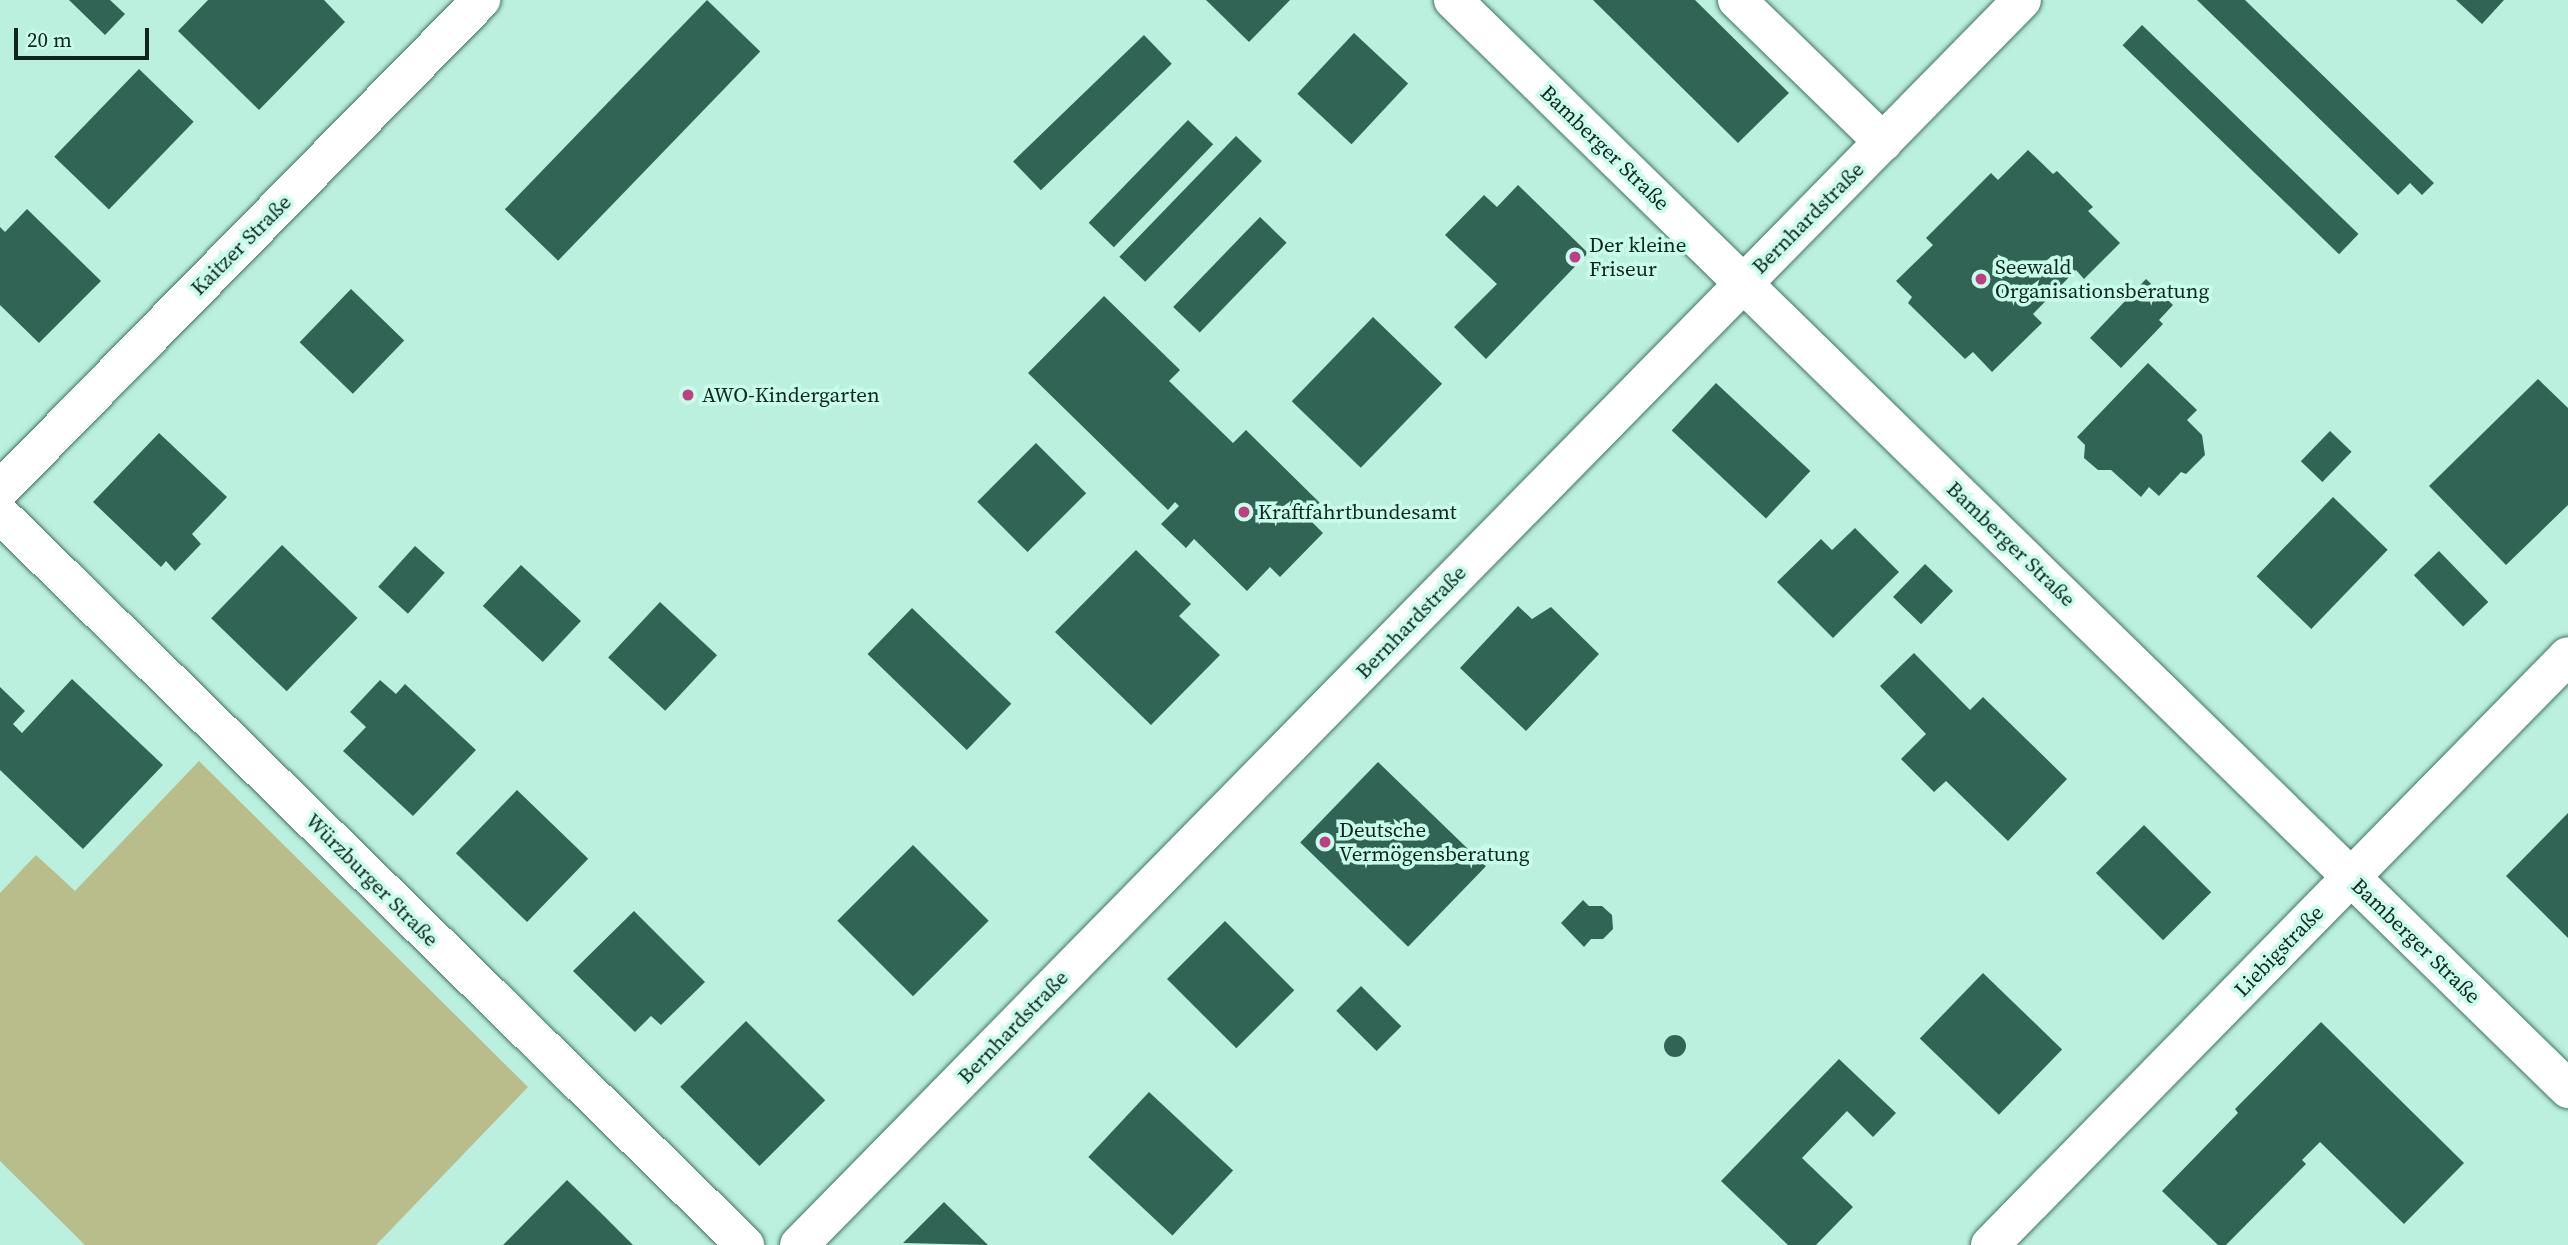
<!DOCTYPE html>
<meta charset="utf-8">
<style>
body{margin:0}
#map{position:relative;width:2568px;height:1245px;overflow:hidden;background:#baf0dd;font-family:"Source Serif 4",serif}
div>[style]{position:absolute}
.green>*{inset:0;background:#b9bc8b}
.building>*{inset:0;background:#316454;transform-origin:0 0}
.round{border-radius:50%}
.roads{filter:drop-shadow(0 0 2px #427464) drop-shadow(0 0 2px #427464)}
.minor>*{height:38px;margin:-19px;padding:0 19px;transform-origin:19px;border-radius:19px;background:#fff}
.dots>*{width:19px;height:19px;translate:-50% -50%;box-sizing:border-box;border:4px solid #c7fdea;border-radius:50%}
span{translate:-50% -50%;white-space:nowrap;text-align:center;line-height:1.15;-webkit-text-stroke:7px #c7fdea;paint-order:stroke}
.street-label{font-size:21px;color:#10251e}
.poi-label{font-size:21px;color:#10251e}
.left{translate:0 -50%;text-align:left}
.scale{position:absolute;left:14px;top:28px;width:135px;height:32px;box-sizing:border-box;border:4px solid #10251e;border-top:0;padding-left:9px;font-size:21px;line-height:24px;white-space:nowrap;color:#10251e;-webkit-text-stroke:5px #c7fdea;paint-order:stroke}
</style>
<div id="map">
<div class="green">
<i style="clip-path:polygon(199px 761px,528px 1087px,376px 1245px,85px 1245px,0 1161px,0 893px,36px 855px,75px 891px)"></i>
</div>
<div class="building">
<i style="clip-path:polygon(69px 0,110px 0,125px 14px,105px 35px)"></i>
<i style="clip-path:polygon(208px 0,324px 0,345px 22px,259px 110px,178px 31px)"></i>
<i style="left:707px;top:0;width:74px;height:291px;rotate:44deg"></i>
<i style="clip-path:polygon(1206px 0,1290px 0,1249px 42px)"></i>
<i style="clip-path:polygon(1593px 0,1695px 0,1789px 93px,1738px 143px)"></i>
<i style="clip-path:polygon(2197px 0,2245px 0,2434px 183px,2422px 195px,2410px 183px,2398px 195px)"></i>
<i style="clip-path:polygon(2456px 0,2504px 0,2482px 24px)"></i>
<i style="left:2142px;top:25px;width:301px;height:28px;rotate:44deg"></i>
<i style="left:1354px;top:33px;width:74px;height:83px;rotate:43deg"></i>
<i style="left:1144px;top:35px;width:40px;height:182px;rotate:46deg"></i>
<i style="left:139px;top:69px;width:76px;height:122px;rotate:44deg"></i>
<i style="left:1188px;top:120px;width:35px;height:143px;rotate:44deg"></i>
<i style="left:1236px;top:136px;width:36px;height:168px;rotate:44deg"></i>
<i style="clip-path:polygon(2028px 150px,2053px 174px,2057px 171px,2093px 207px,2088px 211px,2120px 243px,2084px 279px,2076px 270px,2033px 314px,2042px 323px,1992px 372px,1973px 352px,1965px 359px,1908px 303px,1912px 297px,1896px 281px,1933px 245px,1926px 238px,1991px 173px,1998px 180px)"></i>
<i style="clip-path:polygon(1518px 185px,1588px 253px,1486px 359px,1454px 327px,1497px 284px,1445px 235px,1484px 195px,1497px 207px)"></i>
<i style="clip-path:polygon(27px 209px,101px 281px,39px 343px,0 305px,0 227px,5px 232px)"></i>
<i style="left:1260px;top:217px;width:37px;height:125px;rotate:44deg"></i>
<i style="clip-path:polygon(2146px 279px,2173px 305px,2159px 320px,2163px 324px,2121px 368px,2090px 338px)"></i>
<i style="left:351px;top:289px;width:74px;height:74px;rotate:44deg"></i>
<i style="clip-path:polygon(1104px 296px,1180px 370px,1169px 381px,1233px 443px,1246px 430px,1322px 505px,1309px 519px,1323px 533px,1280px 577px,1270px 567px,1247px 591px,1194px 539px,1186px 548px,1161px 524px,1179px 506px,1175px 502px,1168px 510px,1028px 373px)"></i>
<i style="left:1373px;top:317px;width:96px;height:117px;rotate:44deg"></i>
<i style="clip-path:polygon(2148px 363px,2197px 410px,2187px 420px,2202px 435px,2205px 455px,2186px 474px,2181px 472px,2159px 496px,2149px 487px,2141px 497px,2111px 470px,2098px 470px,2084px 458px,2085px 445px,2077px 437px)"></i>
<i style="clip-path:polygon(2538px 379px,2568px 408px,2568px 505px,2506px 565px,2429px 486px)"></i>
<i style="left:1716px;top:383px;width:129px;height:65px;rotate:43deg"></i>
<i style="left:2330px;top:431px;width:30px;height:42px;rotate:44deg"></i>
<i style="clip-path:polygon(159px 433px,227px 497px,192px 534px,201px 544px,175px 571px,166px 561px,161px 567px,93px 502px)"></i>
<i style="left:1036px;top:443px;width:71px;height:83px;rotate:45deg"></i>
<i style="left:2333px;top:497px;width:76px;height:110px;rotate:44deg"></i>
<i style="clip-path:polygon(1855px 528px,1899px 572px,1833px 638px,1777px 582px,1821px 539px,1832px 550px)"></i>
<i style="left:282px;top:545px;width:105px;height:102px;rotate:44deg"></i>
<i style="left:415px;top:546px;width:40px;height:55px;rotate:42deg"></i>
<i style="clip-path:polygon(1136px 550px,1191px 604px,1179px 616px,1220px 655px,1151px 725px,1055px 632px)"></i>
<i style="left:2439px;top:551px;width:71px;height:35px;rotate:46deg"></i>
<i style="left:1925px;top:564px;width:39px;height:46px;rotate:44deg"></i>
<i style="left:521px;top:565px;width:82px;height:56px;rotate:43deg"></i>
<i style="left:660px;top:602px;width:78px;height:76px;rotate:43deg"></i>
<i style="clip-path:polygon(1518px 606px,1532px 619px,1551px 607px,1599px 654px,1526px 731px,1460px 668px)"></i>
<i style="left:912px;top:608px;width:138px;height:64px;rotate:44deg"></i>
<i style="clip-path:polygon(1914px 653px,1970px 710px,1983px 697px,2067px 779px,2008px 841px,1946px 781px,1934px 792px,1901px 759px,1926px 734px,1880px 686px)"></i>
<i style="clip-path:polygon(72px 679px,163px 765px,83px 849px,0 770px,0 687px,25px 711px,13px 724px,22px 733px)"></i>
<i style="clip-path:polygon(380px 680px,396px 694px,405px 684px,476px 750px,413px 816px,343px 751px,366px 727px,350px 712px)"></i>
<i style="left:1378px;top:762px;width:150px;height:112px;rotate:44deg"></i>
<i style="left:517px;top:790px;width:99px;height:88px;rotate:44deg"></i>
<i style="clip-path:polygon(2568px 813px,2568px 938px,2506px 876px)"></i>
<i style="left:2144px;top:825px;width:95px;height:68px;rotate:45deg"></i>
<i style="left:913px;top:845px;width:107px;height:107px;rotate:45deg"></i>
<i style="clip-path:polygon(1583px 900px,1589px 906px,1602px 906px,1612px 915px,1613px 929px,1603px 939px,1591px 939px,1584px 947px,1561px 923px)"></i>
<i style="clip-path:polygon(634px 911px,705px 982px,661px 1025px,651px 1016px,635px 1032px,573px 971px)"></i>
<i style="left:1225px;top:921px;width:98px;height:82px;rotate:45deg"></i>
<i style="left:1983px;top:973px;width:110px;height:91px;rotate:44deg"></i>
<i style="left:1361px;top:986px;width:57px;height:35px;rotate:45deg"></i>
<i style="left:746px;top:1021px;width:112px;height:93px;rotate:45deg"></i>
<i style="clip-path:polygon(2321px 1022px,2464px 1163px,2404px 1224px,2320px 1142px,2302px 1160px,2306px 1164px,2226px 1245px,2218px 1245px,2162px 1191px,2238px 1113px,2235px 1109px)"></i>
<i class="round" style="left:1664px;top:1035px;width:22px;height:22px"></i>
<i style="clip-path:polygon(1839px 1059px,1896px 1113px,1873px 1137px,1847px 1111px,1802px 1158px,1853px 1207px,1816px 1245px,1788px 1245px,1721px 1181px)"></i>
<i style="left:1149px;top:1092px;width:115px;height:89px;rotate:43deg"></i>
<i style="clip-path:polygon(567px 1180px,603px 1215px,633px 1245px,503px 1245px)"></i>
<i style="clip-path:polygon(944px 1202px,988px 1245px,903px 1243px)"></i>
</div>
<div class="roads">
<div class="minor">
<i style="left:1453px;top:0;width:1559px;rotate:44.32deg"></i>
<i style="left:1737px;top:0;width:204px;rotate:44.2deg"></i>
<i style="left:0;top:490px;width:687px;rotate:-45.53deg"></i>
<i style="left:0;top:514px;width:1044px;rotate:44.46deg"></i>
<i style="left:799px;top:1245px;width:1745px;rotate:-45.51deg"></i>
<i style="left:1990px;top:1245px;width:825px;rotate:-45.54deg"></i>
</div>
</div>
<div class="dots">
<i style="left:1575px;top:257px;background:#c13e84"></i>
<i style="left:1981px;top:279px;background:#c13e84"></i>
<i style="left:688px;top:395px;background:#c13e84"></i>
<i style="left:1244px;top:512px;background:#c13e84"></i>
<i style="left:1325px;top:842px;background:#c13e84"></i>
</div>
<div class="street-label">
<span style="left:1605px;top:148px;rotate:44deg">Bamberger Straße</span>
<span style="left:1808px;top:218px;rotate:-45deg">Bernhardstraße</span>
<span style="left:241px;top:245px;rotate:-45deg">Kaitzer Straße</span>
<span style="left:2011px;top:544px;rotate:44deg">Bamberger Straße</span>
<span style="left:1411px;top:622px;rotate:-46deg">Bernhardstraße</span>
<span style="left:372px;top:880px;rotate:45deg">Würzburger Straße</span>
<span style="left:2416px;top:941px;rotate:44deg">Bamberger Straße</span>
<span style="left:2279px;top:951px;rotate:-46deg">Liebigstraße</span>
<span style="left:1013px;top:1027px;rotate:-46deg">Bernhardstraße</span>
</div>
<div class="poi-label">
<span class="left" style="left:1589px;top:257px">Der kleine<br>Friseur</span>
<span class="left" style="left:1995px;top:279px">Seewald<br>Organisationsberatung</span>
<span class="left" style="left:702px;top:395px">AWO-Kindergarten</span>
<span class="left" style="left:1258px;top:512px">Kraftfahrtbundesamt</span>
<span class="left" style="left:1339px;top:842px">Deutsche<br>Vermögensberatung</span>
</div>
<div class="scale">20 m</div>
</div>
